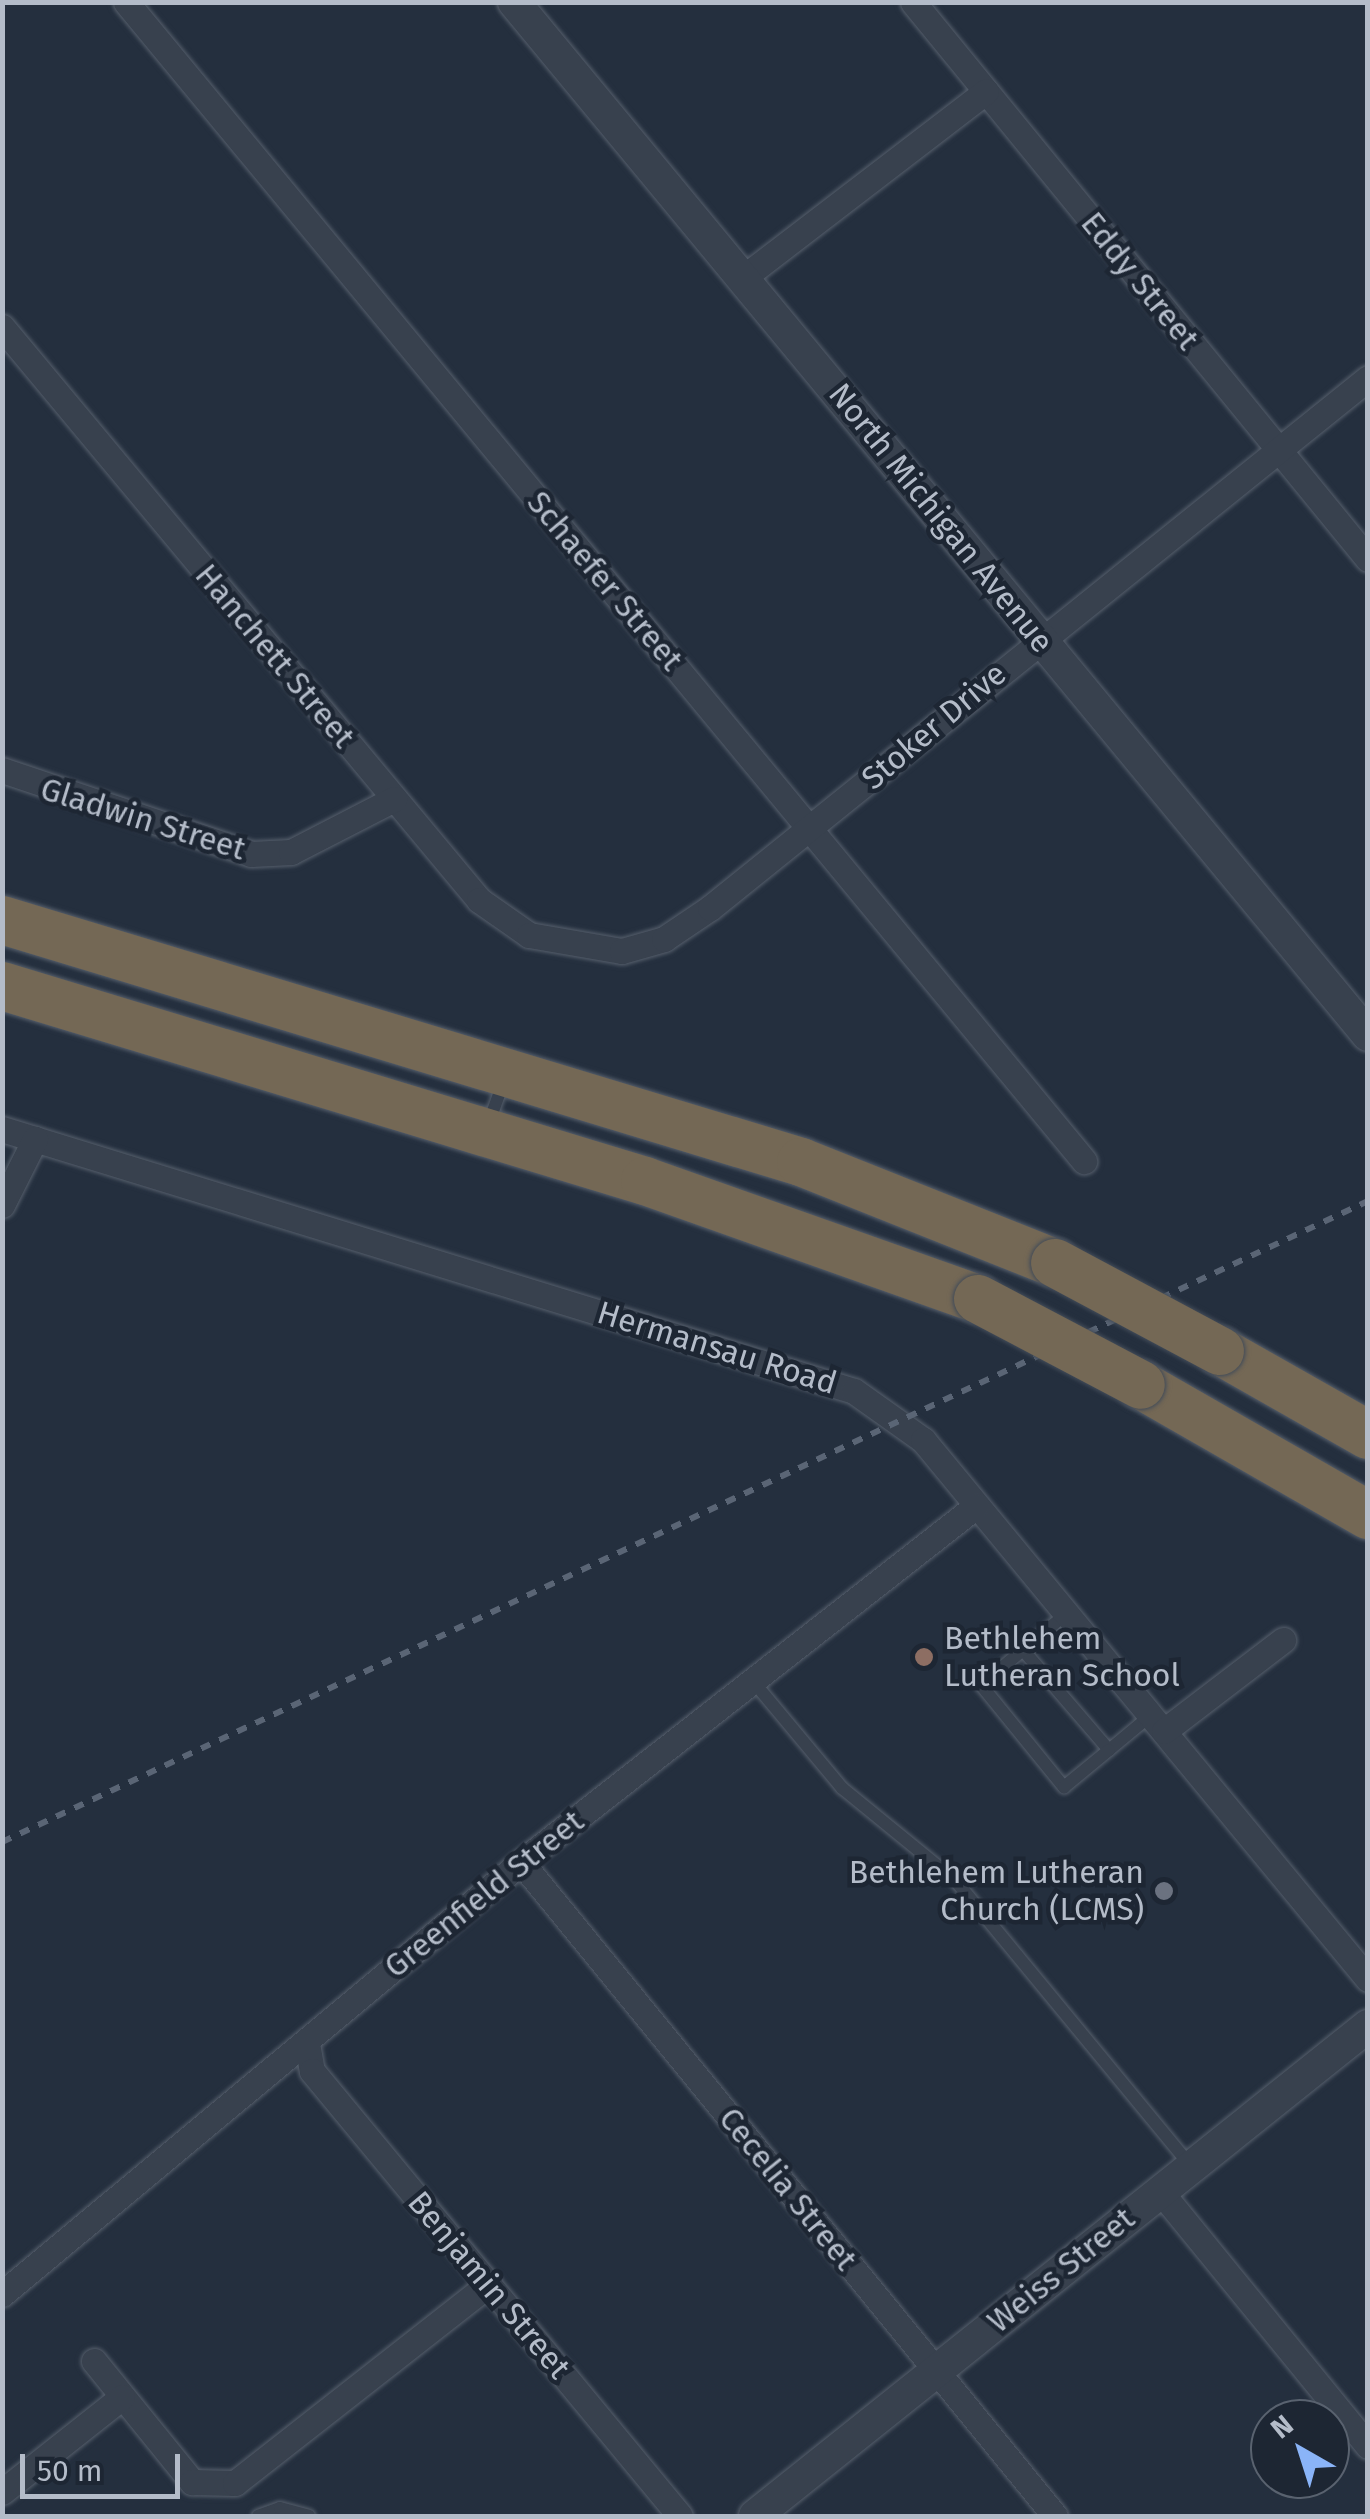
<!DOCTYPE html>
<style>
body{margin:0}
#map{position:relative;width:1370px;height:2519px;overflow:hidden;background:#242f3e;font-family:"Fira Sans",sans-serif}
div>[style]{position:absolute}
.roads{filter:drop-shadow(0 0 2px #565f6c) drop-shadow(0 0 2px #565f6c)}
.service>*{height:12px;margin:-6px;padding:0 6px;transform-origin:6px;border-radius:6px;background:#38414e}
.minor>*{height:25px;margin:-12.5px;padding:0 12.5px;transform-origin:12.5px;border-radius:12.5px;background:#38414e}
.tertiary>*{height:32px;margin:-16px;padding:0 16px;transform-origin:16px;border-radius:16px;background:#38414e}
.motorway>*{height:48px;margin:-24px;padding:0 24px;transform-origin:24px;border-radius:24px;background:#746855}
.rail>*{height:6px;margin-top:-3px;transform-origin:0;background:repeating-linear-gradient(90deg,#5a6575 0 10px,transparent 0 20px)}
.bridges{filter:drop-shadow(0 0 2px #434c59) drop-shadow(0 0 2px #434c59)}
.motorway-bridge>*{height:48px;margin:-24px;padding:0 24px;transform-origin:24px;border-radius:24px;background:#746855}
.dots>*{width:28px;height:28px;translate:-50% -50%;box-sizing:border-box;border:5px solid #1d2633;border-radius:50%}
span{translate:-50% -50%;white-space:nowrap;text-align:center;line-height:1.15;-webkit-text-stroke:9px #1d2633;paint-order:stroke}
.street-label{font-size:32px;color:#b4bcc9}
.poi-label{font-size:32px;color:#b4bcc9}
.left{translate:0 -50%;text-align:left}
.right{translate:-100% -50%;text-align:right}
.frame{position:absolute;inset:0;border:5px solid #b4bcc9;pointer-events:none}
.north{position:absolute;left:1250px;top:2399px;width:100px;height:100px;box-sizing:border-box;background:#1d2633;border:2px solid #59626f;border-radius:50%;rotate:321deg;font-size:28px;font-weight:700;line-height:40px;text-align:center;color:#b4bcc9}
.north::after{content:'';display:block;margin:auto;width:35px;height:45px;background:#8ab4f8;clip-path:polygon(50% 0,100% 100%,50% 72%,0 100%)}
.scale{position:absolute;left:20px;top:2454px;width:160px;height:45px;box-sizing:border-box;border:5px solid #b4bcc9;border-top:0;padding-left:12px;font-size:30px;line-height:35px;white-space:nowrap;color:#b4bcc9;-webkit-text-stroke:8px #1d2633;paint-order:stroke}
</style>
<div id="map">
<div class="roads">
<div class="service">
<i style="left:488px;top:1125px;width:45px;rotate:-70.3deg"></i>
<i style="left:1066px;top:1614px;width:56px;rotate:140.1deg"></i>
<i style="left:1023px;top:1650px;width:132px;rotate:49.3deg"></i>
<i style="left:1109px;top:1750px;width:55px;rotate:-39.8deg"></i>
<i style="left:1023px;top:1650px;width:55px;rotate:140.2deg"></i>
<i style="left:981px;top:1685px;width:132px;rotate:50.9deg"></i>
<i style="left:1064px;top:1787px;width:58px;rotate:-39.4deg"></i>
<i style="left:752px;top:1680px;width:141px;rotate:50.2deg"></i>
<i style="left:842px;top:1788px;width:146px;rotate:39.2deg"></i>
<i style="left:955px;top:1880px;width:369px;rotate:50.5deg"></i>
<i style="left:258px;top:2516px;width:23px;rotate:-20deg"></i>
<i style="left:280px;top:2508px;width:30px;rotate:15deg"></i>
</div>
<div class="minor">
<i style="left:126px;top:2px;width:1504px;rotate:50.42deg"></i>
<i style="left:913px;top:2px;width:719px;rotate:50.76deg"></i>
<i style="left:744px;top:277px;width:305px;rotate:-37.5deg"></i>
<i style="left:2px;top:327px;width:746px;rotate:50.22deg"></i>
<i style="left:479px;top:900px;width:61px;rotate:35deg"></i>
<i style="left:529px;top:935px;width:94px;rotate:9.8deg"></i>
<i style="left:622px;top:951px;width:44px;rotate:-15.9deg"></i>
<i style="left:664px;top:939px;width:55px;rotate:-34deg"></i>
<i style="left:710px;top:908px;width:845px;rotate:-38.85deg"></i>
<i style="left:2px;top:770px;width:263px;rotate:18.6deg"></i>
<i style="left:251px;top:854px;width:40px;rotate:-2.9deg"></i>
<i style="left:291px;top:852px;width:116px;rotate:-27.2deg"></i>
<i style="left:2px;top:1129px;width:891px;rotate:17.09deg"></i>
<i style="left:854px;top:1391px;width:85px;rotate:35.4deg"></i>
<i style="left:923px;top:1440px;width:699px;rotate:50.46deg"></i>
<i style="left:2px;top:1205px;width:74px;rotate:-63.4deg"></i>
<i style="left:1164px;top:1731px;width:150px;rotate:-37.4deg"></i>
<i style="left:521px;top:1862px;width:844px;rotate:50.77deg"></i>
<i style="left:308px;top:2049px;width:22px;rotate:80deg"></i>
<i style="left:312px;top:2071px;width:577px;rotate:50.41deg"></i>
<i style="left:1160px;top:2191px;width:329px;rotate:50.8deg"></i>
<i style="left:2px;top:2294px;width:675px;rotate:-39.77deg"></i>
<i style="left:521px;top:1862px;width:578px;rotate:-38.04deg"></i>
<i style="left:94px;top:2361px;width:156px;rotate:51deg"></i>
<i style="left:192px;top:2482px;width:43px;rotate:1.3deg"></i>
<i style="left:235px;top:2483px;width:323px;rotate:-38.1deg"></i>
<i style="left:2px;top:2492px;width:153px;rotate:-38.4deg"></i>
</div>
<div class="tertiary">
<i style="left:514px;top:2px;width:1340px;rotate:50.42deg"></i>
<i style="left:755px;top:2516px;width:785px;rotate:-38.64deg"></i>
</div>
<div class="motorway">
<i style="left:2px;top:920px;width:835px;rotate:16.85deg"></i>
<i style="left:801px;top:1162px;width:273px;rotate:21.7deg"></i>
<i style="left:2px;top:986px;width:672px;rotate:16.87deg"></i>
<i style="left:645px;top:1181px;width:353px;rotate:19.5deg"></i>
<i style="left:1220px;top:1351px;width:170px;rotate:29.6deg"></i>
<i style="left:1141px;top:1385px;width:262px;rotate:29.8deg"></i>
</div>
</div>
<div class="rail">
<i style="left:2px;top:1842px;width:1509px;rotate:-25.14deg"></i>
</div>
<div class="bridges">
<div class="motorway-bridge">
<i style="left:1055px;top:1263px;width:187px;rotate:28.1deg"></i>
<i style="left:978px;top:1299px;width:184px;rotate:27.8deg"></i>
</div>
</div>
<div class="dots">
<i style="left:924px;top:1657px;background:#8d6e63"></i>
<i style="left:1164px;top:1891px;background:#6b7280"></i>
</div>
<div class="street-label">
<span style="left:1140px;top:281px;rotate:51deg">Eddy Street</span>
<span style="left:941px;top:518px;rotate:51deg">North Michigan Avenue</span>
<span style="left:605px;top:581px;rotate:50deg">Schaefer Street</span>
<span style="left:275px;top:656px;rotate:50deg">Hanchett Street</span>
<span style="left:934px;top:726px;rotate:-40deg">Stoker Drive</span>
<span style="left:143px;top:819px;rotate:17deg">Gladwin Street</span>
<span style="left:717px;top:1348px;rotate:17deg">Hermansau Road</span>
<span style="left:484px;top:1894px;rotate:-39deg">Greenfield Street</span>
<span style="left:788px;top:2189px;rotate:51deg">Cecelia Street</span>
<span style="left:1061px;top:2270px;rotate:-39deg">Weiss Street</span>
<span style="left:489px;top:2285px;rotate:50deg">Benjamin Street</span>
</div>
<div class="poi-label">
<span class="left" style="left:944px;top:1657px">Bethlehem<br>Lutheran School</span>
<span class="right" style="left:1144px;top:1891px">Bethlehem Lutheran<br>Church (LCMS)</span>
</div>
<div class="frame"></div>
<div class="north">N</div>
<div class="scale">50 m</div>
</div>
